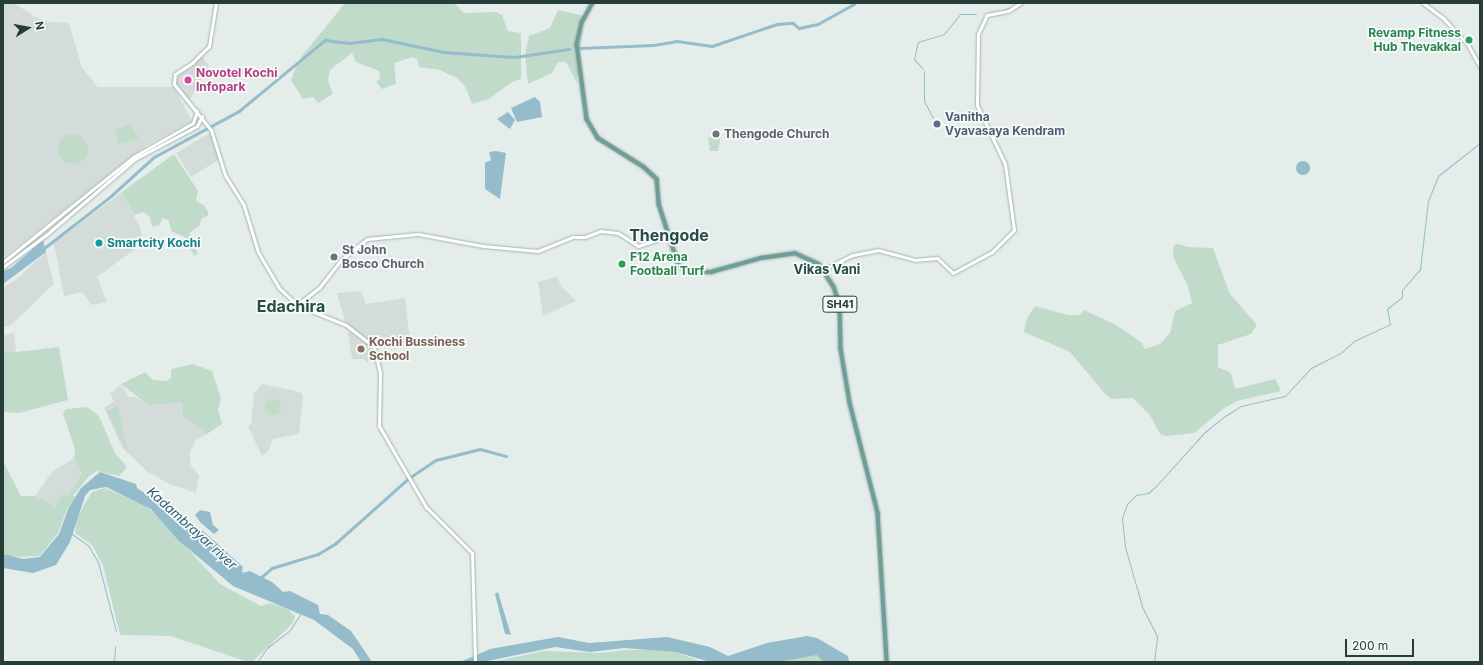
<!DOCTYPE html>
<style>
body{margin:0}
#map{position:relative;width:1483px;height:665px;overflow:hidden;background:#e5edea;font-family:Inter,sans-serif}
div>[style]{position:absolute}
.built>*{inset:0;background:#d3dcd9}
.green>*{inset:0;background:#c1dbcb}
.round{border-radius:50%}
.water>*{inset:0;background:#94bccb}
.stream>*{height:1px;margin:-0.5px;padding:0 0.5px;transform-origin:0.5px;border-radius:0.5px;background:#94bccb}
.canal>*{height:2.5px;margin:-1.25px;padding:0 1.25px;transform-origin:1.25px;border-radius:1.25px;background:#94bccb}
.roads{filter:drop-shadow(0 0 1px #a2b4b0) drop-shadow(0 0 1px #a2b4b0)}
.secondary>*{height:3px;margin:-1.5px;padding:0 1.5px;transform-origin:1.5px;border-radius:1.5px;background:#fff}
.primary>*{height:3.5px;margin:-1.75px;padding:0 1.75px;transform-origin:1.75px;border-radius:1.75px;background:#6f9d97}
.dots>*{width:11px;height:11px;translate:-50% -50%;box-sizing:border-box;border:2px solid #f6f9f8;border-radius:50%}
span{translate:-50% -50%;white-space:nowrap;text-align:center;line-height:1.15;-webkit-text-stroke:3.5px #f6f9f8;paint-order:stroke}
.shield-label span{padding:1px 3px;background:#f6f9f8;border:1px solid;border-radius:3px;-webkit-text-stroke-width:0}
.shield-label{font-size:11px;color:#263d39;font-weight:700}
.leisure-label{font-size:12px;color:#27864d;font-weight:700}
.right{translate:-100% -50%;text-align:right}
.left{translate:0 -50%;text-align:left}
.hotel-label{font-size:12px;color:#b23c85;font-weight:700}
.service-label{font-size:12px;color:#4e5e75;font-weight:700}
.worship-label{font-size:12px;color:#5b616d;font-weight:700}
.culture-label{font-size:12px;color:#0d838f;font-weight:700}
.education-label{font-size:12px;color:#785e54;font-weight:700}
.neighbourhood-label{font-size:13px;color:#244d48;font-weight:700}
.water-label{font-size:13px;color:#265d73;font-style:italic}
.district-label{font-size:16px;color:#244d48;font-weight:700}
.frame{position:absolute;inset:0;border:4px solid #263d39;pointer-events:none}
.north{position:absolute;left:8px;top:8px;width:40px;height:40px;-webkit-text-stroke:3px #f6f9f8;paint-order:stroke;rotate:79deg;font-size:11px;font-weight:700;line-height:16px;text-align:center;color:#263d39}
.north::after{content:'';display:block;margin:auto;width:14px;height:18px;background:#263d39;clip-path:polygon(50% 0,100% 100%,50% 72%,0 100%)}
.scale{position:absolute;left:1345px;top:639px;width:69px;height:18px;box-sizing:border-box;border:2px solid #263d39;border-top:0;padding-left:5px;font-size:12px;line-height:14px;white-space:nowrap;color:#263d39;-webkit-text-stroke:3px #f6f9f8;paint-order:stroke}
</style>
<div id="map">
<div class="built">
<i style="clip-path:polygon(3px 3px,14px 3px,35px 17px,49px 22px,69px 23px,82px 68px,98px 87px,174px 87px,192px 121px,144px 147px,3px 258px)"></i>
<i style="clip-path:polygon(202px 56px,209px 66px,187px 104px,175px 83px,177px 74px,193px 66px)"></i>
<i style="clip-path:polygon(210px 133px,220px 159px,191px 177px,176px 153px)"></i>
<i style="clip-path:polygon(122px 192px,140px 227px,143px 243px,97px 277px,107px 302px,92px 305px,82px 292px,64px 296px,54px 243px)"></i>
<i style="clip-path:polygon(46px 252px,54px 284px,11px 325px,3px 327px,3px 287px,16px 280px)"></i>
<i style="clip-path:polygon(557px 277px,562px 287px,576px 301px,543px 316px,538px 282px)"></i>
<i style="clip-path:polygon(361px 291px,366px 304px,405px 298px,411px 348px,374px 347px,346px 325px,337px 293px)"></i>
<i style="clip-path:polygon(348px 331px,371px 346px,371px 357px,367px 363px,364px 359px,352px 359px)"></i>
<i style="clip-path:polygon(14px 333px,16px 352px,3px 351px,3px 336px)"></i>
<i style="clip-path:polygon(121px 384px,129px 397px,135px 397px,148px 405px,183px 403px,183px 416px,207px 434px,196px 440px,190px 452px,190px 464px,199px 476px,196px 493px,169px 484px,148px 472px,122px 447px,104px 408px,114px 401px,110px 394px)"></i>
<i style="clip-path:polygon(262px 384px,300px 392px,303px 396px,299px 434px,273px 439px,268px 451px,262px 456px,248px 426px,251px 424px,254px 393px)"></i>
<i style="clip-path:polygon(74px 458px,82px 473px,68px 495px,62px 494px,55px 506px,35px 496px,51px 473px)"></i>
</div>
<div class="green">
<i style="clip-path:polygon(345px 3px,454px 3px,464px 13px,496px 12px,502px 15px,508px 31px,521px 33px,521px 79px,512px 82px,489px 99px,472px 104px,465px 86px,457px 78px,440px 70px,419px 67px,417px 59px,412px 57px,394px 63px,396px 84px,382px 89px,376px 82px,380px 79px,379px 71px,356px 62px,352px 53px,330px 70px,328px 80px,333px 94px,318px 103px,313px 97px,303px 99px,291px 80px,299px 60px)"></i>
<i style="clip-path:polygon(558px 10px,584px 16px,577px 83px,566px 62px,558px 62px,552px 73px,528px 84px,525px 54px,529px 36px,550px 28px)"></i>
<i style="clip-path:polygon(129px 124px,139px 138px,119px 144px,115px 130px)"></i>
<i class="round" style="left:58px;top:134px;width:30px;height:30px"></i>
<i style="clip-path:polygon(721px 135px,718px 151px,710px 151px,708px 138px)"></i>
<i style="clip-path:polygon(174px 154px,198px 191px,196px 201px,204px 205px,208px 212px,208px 216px,202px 218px,199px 226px,189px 233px,198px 254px,194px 256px,185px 237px,171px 231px,169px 221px,163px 218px,159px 225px,152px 227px,150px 217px,144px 212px,134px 215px,122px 192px)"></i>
<i style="clip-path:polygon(1178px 244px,1189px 247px,1213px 248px,1230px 294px,1257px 325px,1251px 334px,1218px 345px,1218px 367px,1231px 373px,1235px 389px,1275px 379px,1281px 391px,1237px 401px,1223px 409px,1194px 433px,1166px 436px,1160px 434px,1150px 415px,1133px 398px,1111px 399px,1106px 395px,1070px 352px,1024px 332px,1027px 318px,1035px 306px,1068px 315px,1080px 315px,1084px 310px,1116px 325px,1141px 342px,1145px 349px,1160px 344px,1170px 333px,1175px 311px,1192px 303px,1188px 286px,1173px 257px,1174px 245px)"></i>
<i style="clip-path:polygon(59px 347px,68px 400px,19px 413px,3px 412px,3px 351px,16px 352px)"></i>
<i style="clip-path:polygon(193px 364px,212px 371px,221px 398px,218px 410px,222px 424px,207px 434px,183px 416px,183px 403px,148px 405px,121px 384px,145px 372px,153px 380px,167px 381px,171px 378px,171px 369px)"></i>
<i class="round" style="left:265px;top:399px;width:16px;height:16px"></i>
<i style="clip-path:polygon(118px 405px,125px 441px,128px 454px,107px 412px)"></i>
<i style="clip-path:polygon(87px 407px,99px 416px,115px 453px,127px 467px,119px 476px,97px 471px,89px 476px,73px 496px,76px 497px,67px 509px,58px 533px,40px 556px,6px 557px,3px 553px,3px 461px,21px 496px,35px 496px,55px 506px,62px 494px,68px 495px,82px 473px,74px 458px,75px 449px,63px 414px,66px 409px)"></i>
<i style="clip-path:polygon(105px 488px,144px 505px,155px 513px,220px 584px,261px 606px,270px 603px,288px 609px,295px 617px,292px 624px,253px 661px,248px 662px,171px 636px,120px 635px,103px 565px,92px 545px,75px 533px,77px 518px,87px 500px,92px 492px)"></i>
<i style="clip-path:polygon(625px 650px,671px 650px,702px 662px,492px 662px,544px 651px,601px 653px)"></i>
<i style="clip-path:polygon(812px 654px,821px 656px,824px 662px,773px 662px)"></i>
</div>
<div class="water">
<i style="clip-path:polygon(535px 97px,540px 102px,542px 117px,517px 122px,511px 108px)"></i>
<i style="clip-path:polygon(508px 112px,515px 120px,510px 129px,497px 119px)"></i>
<i style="clip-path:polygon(496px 151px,506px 153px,500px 199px,485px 189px,485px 163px,491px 160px,489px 152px)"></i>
<i class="round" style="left:1296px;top:161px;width:14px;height:14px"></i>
<i style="clip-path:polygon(43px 240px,46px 252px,3px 284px,3px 271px,11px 268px)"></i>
<i style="clip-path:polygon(100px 472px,136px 484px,137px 488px,165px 507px,194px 535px,202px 530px,243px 567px,242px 573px,250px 571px,272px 582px,283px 592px,290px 591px,318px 605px,320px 614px,328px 615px,351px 631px,372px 662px,361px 662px,353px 649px,314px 620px,233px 586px,179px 541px,151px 509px,106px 487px,90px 490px,85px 496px,70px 542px,56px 565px,33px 573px,3px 568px,3px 554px,23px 559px,40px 557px,59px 534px,68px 509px,81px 488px)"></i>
<i style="clip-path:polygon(200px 510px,210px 512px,213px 525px,219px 530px,214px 534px,200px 522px,195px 515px)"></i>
<i style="clip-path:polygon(498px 592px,511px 635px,505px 634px,495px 594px)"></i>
<i style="clip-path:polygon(807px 636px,817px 638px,848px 656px,849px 662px,823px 662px,817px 655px,778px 662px,710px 662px,676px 652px,624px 648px,590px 652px,555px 647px,483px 662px,460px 662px,490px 649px,558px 637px,589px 643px,667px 637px,710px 647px,728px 656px,767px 643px)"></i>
</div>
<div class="stream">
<i style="left:1001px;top:11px;width:9px;rotate:-21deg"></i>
<i style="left:923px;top:69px;width:13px;rotate:-132deg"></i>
<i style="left:914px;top:59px;width:17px;rotate:-77deg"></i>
<i style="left:918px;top:42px;width:27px;rotate:-17deg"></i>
<i style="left:944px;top:34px;width:26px;rotate:-51deg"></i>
<i style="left:960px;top:14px;width:16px"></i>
<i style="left:924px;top:71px;width:30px;rotate:90deg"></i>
<i style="left:924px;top:101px;width:19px;rotate:62deg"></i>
<i style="left:72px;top:534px;width:19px;rotate:35deg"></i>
<i style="left:88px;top:545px;width:20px;rotate:60deg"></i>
<i style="left:98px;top:562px;width:71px;rotate:75.4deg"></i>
<i style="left:114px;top:662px;width:16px;rotate:-86deg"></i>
<i style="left:257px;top:662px;width:17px;rotate:-54deg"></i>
<i style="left:267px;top:648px;width:29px;rotate:-38deg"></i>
<i style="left:290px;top:630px;width:20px;rotate:-57deg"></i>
<i style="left:1154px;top:662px;width:26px;rotate:-83deg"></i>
<i style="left:1157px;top:636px;width:34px;rotate:-117deg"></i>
<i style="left:1142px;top:606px;width:61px;rotate:-106.1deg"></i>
<i style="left:1125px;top:547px;width:29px;rotate:-96deg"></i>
<i style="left:1122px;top:518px;width:15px;rotate:-70deg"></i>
<i style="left:1127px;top:504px;width:13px;rotate:-45deg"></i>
<i style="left:1136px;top:495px;width:12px;rotate:-9deg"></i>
<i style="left:1148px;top:493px;width:11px;rotate:-41deg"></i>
<i style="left:1156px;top:486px;width:73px;rotate:-47.8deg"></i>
<i style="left:1205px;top:432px;width:26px;rotate:-39deg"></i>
<i style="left:1225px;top:416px;width:19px;rotate:-32deg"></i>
<i style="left:1241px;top:406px;width:45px;rotate:-12.8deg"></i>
<i style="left:1285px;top:396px;width:38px;rotate:-47deg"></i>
<i style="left:1311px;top:368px;width:35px;rotate:-27deg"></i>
<i style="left:1342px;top:352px;width:16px;rotate:-43deg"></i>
<i style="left:1354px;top:341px;width:40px;rotate:-25deg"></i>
<i style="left:1390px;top:324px;width:15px;rotate:-101deg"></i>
<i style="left:1387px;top:309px;width:19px;rotate:-39deg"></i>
<i style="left:1402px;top:297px;width:7px;rotate:-90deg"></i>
<i style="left:1402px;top:290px;width:28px;rotate:-49deg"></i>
<i style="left:1420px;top:269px;width:68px;rotate:-83.3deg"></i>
<i style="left:1428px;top:201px;width:27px;rotate:-68deg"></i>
<i style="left:1438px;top:176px;width:53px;rotate:-38.2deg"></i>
</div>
<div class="canal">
<i style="left:580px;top:48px;width:74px;rotate:-2.3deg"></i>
<i style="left:654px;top:45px;width:23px;rotate:-10deg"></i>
<i style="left:677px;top:41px;width:35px;rotate:8deg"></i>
<i style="left:712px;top:46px;width:69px;rotate:-18.7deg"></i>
<i style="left:777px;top:24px;width:16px;rotate:-4deg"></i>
<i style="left:793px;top:23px;width:8px;rotate:40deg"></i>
<i style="left:799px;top:28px;width:19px;rotate:-12deg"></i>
<i style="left:818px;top:24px;width:41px;rotate:-29.1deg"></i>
<i style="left:443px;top:52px;width:72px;rotate:4deg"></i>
<i style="left:515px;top:57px;width:55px;rotate:-8.4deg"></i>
<i style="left:43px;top:249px;width:86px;rotate:-37.9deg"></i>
<i style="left:111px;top:196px;width:58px;rotate:-42.2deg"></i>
<i style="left:154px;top:157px;width:97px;rotate:-28.4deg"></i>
<i style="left:239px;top:111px;width:112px;rotate:-39.5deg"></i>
<i style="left:325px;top:40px;width:24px;rotate:7deg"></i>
<i style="left:349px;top:43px;width:33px;rotate:-7deg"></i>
<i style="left:382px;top:39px;width:63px;rotate:11.8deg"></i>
<i style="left:259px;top:579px;width:17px;rotate:-40deg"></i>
<i style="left:272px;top:568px;width:48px;rotate:-16.9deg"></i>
<i style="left:318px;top:554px;width:21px;rotate:-31deg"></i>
<i style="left:336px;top:543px;width:98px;rotate:-41.7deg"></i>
<i style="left:409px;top:478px;width:32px;rotate:-34deg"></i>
<i style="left:436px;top:460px;width:45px;rotate:-14deg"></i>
<i style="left:480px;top:449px;width:27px;rotate:15deg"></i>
</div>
<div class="roads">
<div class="secondary">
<i style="left:216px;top:3px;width:44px;rotate:99.2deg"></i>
<i style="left:209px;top:46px;width:24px;rotate:135deg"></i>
<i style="left:192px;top:63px;width:20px;rotate:147deg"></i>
<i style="left:175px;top:74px;width:10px;rotate:96deg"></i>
<i style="left:174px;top:84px;width:59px;rotate:51.2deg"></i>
<i style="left:211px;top:130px;width:47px;rotate:72.7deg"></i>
<i style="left:225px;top:175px;width:36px;rotate:58deg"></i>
<i style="left:244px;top:206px;width:48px;rotate:73.1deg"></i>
<i style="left:258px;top:252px;width:42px;rotate:59.7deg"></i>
<i style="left:279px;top:288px;width:25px;rotate:43deg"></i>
<i style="left:297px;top:305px;width:53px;rotate:22.2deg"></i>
<i style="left:346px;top:325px;width:36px;rotate:38deg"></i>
<i style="left:374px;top:347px;width:27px;rotate:77deg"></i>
<i style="left:380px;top:373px;width:53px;rotate:91.1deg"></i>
<i style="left:379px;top:426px;width:94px;rotate:59.9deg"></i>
<i style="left:426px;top:507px;width:65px;rotate:45deg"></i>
<i style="left:472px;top:553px;width:109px;rotate:88.4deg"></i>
<i style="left:1423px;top:3px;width:25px;rotate:37deg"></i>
<i style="left:1443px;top:18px;width:37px;rotate:47deg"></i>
<i style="left:1468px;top:45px;width:25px;rotate:61deg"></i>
<i style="left:3px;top:262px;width:167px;rotate:-38.9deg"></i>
<i style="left:133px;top:157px;width:69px;rotate:-29.5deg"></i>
<i style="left:193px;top:123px;width:13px;rotate:-72deg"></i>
<i style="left:3px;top:267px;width:54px;rotate:-36.7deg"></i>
<i style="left:46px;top:235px;width:117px;rotate:-40.5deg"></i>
<i style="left:135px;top:159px;width:70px;rotate:-28deg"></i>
<i style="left:197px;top:126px;width:11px;rotate:-63deg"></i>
<i style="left:824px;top:269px;width:32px;rotate:-26deg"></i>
<i style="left:853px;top:255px;width:25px;rotate:-11deg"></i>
<i style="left:878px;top:250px;width:38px;rotate:15deg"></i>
<i style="left:915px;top:260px;width:22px;rotate:-5deg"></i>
<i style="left:937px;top:258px;width:22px;rotate:43deg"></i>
<i style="left:953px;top:273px;width:44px;rotate:-28.3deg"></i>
<i style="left:992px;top:252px;width:31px;rotate:-45deg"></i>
<i style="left:1014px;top:230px;width:67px;rotate:-97.8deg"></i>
<i style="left:1005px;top:164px;width:65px;rotate:-115.4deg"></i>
<i style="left:977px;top:105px;width:71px;rotate:-89.2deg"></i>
<i style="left:978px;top:34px;width:21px;rotate:-65deg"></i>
<i style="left:987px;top:15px;width:21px;rotate:-11deg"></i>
<i style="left:1008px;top:11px;width:15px;rotate:-32deg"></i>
<i style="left:297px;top:305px;width:28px;rotate:-38deg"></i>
<i style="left:319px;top:288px;width:36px;rotate:-52deg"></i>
<i style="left:341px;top:260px;width:33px;rotate:-39deg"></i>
<i style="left:367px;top:239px;width:51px;rotate:-5.6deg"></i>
<i style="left:418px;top:234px;width:66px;rotate:10.5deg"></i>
<i style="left:483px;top:246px;width:55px;rotate:5.2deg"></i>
<i style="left:538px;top:251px;width:37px;rotate:-22deg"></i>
<i style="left:572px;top:237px;width:13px"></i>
<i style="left:585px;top:237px;width:17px;rotate:-21deg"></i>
<i style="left:601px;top:231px;width:17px;rotate:7deg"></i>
<i style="left:618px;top:233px;width:24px;rotate:33deg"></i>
<i style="left:638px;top:246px;width:32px;rotate:-18deg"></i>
</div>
<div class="primary">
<i style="left:593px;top:3px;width:23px;rotate:119deg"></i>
<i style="left:582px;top:23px;width:22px;rotate:103deg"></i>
<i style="left:577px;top:44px;width:76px;rotate:82.4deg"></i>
<i style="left:587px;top:119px;width:22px;rotate:60deg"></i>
<i style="left:598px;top:138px;width:54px;rotate:32.2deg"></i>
<i style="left:644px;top:167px;width:18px;rotate:43deg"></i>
<i style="left:657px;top:179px;width:25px;rotate:85deg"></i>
<i style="left:659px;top:204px;width:65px;rotate:72.1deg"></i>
<i style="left:679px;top:266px;width:12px;rotate:24deg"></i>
<i style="left:690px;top:271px;width:21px;rotate:3deg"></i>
<i style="left:711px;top:272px;width:52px;rotate:-15.6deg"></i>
<i style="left:761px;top:258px;width:34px;rotate:-8deg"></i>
<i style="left:795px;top:253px;width:26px;rotate:25deg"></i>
<i style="left:819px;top:264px;width:27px;rotate:57deg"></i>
<i style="left:834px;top:287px;width:19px;rotate:72deg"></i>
<i style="left:840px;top:305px;width:44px;rotate:88.7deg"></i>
<i style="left:841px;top:349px;width:55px;rotate:80.5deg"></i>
<i style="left:850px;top:403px;width:114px;rotate:75.7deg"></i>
<i style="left:878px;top:513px;width:149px;rotate:86.5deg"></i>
</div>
</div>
<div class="dots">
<i style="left:1469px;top:40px;background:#2e9e5b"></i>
<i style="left:188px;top:80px;background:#d1479c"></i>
<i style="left:937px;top:124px;background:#5c6f8a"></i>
<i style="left:716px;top:134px;background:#6b7280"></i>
<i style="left:99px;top:243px;background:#0f9aa8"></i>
<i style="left:334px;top:257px;background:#6b7280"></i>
<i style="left:622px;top:264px;background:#2e9e5b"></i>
<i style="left:361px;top:349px;background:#8d6e63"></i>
</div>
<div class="shield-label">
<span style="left:840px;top:304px">SH41</span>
</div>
<div class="leisure-label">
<span class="right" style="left:1461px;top:40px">Revamp Fitness<br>Hub Thevakkal</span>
<span class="left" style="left:630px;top:264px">F12 Arena<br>Football Turf</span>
</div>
<div class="hotel-label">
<span class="left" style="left:196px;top:80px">Novotel Kochi<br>Infopark</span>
</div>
<div class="service-label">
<span class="left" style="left:945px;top:124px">Vanitha<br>Vyavasaya Kendram</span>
</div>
<div class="worship-label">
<span class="left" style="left:724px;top:134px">Thengode Church</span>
<span class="left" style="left:342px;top:257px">St John<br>Bosco Church</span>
</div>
<div class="culture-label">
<span class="left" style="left:107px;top:243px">Smartcity Kochi</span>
</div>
<div class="education-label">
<span class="left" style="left:369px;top:349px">Kochi Bussiness<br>School</span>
</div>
<div class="neighbourhood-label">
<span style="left:827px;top:269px">Vikas Vani</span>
</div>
<div class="water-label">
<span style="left:192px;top:528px;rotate:42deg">Kadambrayar river</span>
</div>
<div class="district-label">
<span style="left:669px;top:235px">Thengode</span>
<span style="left:291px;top:306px">Edachira</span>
</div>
<div class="frame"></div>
<div class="north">N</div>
<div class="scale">200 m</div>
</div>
